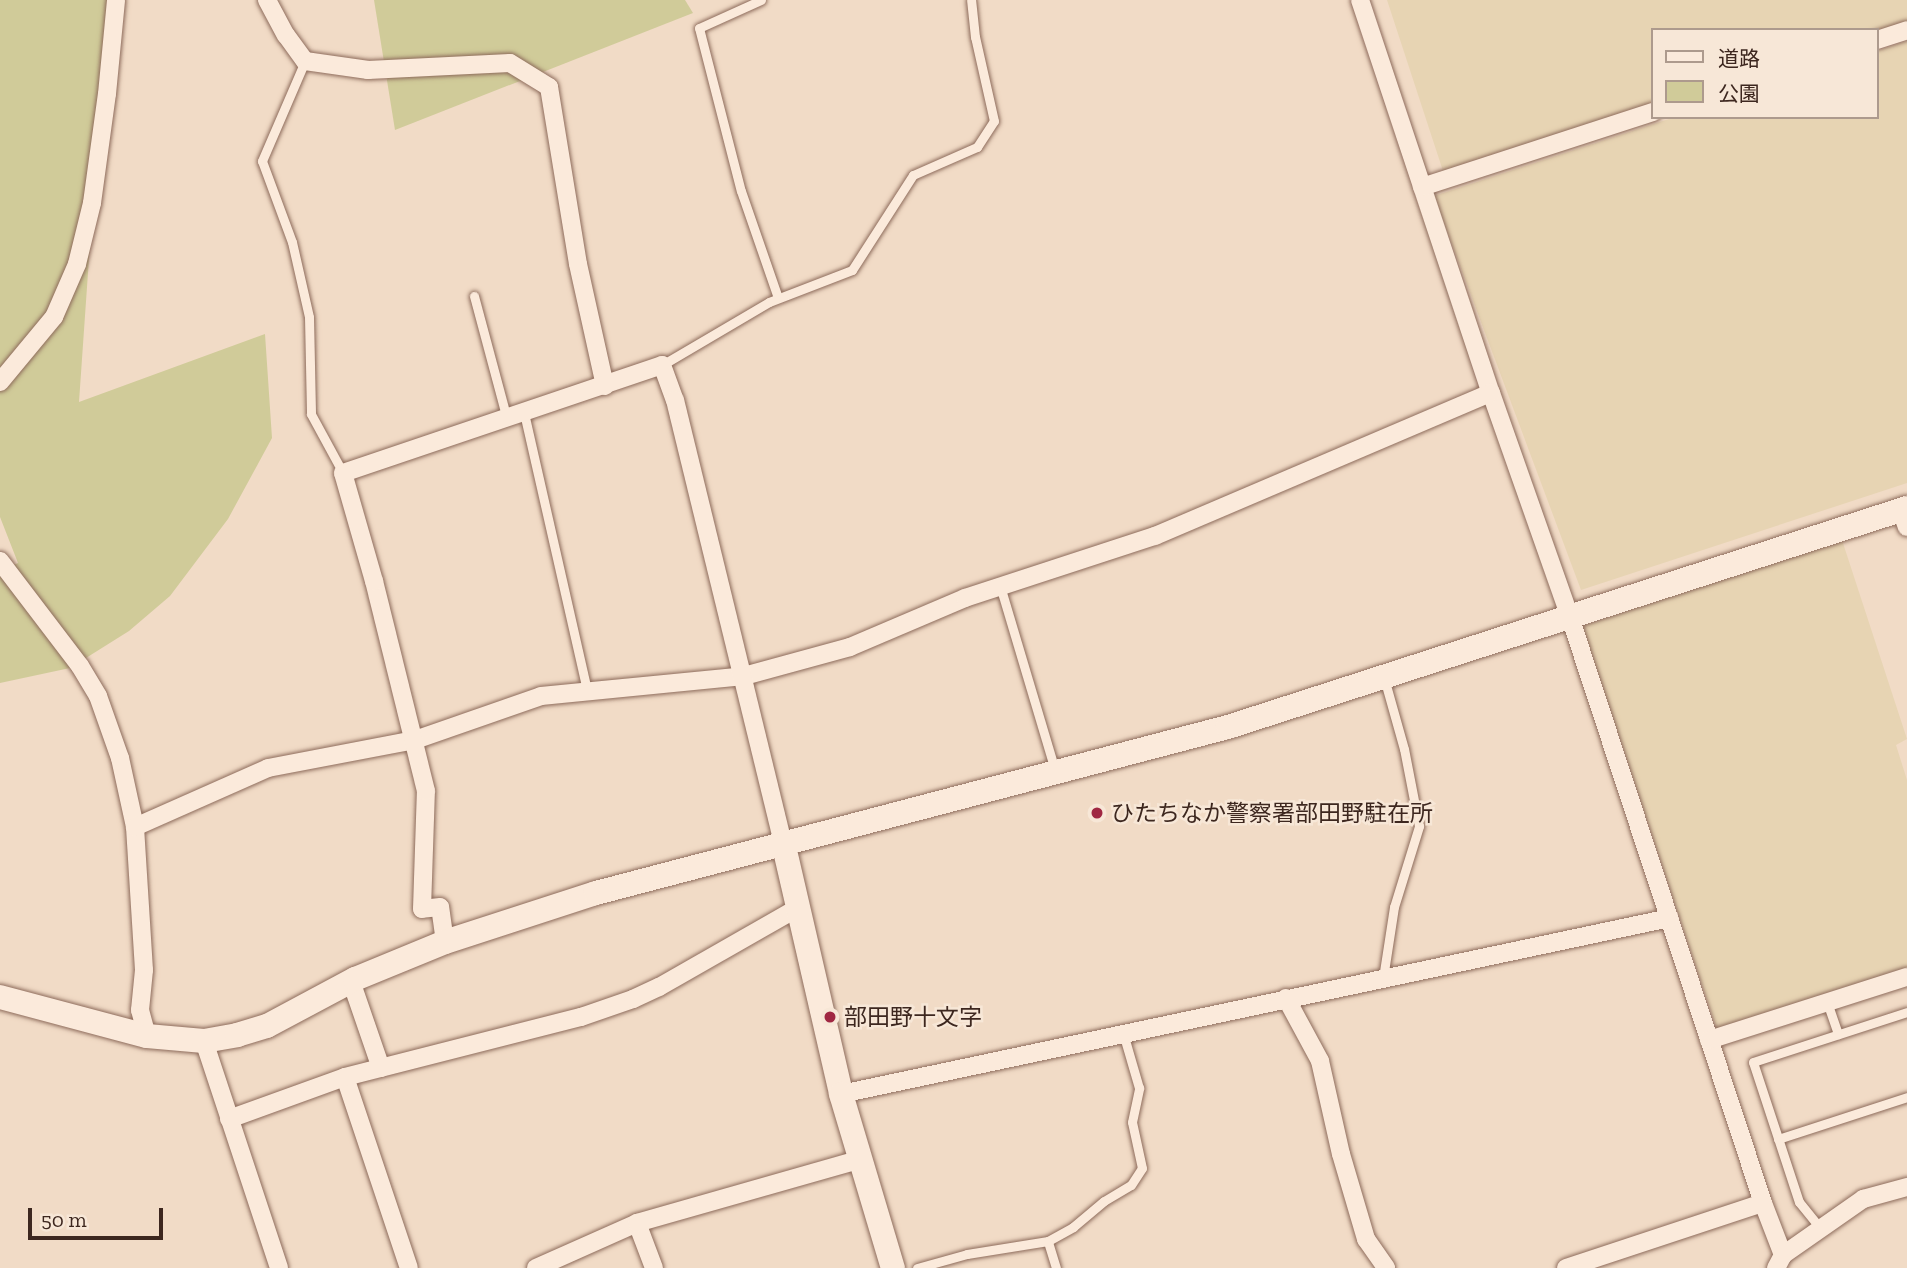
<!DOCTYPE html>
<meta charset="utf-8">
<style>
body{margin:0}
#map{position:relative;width:1907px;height:1268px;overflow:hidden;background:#f1dbc6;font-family:"Zilla Slab","Noto Sans JP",serif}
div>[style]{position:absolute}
.farmland>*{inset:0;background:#e7d4b3}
.green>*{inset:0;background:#d0cb99}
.roads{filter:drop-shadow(0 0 2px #8d6b5b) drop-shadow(0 0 2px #8d6b5b)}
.lane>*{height:9px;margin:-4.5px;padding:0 4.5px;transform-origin:4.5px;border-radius:4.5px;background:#fbeadb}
.street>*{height:18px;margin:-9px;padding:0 9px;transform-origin:9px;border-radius:9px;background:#fbeadb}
.secondary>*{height:24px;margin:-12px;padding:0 12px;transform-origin:12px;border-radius:12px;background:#fbeadb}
.dots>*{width:19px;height:19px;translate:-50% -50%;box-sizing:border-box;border:4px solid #f7e7d7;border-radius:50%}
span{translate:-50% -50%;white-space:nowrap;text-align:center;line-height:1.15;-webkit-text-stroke:5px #f7e7d7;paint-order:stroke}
.poi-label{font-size:23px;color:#3d271f}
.left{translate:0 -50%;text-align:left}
.legend{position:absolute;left:1651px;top:28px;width:228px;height:91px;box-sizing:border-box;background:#f7e7d7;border:2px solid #ad9a8d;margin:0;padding:9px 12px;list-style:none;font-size:21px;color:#3d271f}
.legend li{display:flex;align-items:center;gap:14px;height:35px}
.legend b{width:35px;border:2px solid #ad9a8d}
.scale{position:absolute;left:28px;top:1208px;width:135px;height:32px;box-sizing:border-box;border:4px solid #3d271f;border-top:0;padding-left:9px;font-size:21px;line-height:24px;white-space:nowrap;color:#3d271f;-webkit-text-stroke:5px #f7e7d7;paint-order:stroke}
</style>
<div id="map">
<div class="farmland">
<i style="clip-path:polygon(1387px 0,1907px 0,1907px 22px,1877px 31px,1653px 30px,1653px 103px,1443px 171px)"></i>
<i style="clip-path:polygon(1907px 41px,1907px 483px,1581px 590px,1434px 196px,1675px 117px,1877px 117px,1877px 51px)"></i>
<i style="clip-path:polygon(1841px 537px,1907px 739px,1896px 745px,1907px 780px,1907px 968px,1717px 1029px,1582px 626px)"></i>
</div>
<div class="green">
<i style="clip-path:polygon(0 0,107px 0,79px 402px,265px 334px,272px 438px,228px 519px,170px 596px,129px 631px,70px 668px,0 683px,0 571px,18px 563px,0 517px)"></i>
<i style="clip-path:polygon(374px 0,685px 0,693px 13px,395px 130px)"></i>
</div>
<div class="roads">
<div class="lane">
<i style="left:761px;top:0;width:68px;rotate:155.7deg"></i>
<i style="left:699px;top:28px;width:168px;rotate:75.6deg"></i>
<i style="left:741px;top:191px;width:113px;rotate:70.9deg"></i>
<i style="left:305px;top:61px;width:109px;rotate:113.3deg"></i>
<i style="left:262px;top:161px;width:86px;rotate:69.7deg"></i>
<i style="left:292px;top:242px;width:77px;rotate:77.2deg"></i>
<i style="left:309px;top:317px;width:97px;rotate:88.8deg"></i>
<i style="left:311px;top:414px;width:67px;rotate:61.5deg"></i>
<i style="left:474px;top:296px;width:127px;rotate:75deg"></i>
<i style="left:662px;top:365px;width:124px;rotate:-30.5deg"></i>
<i style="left:769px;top:302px;width:89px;rotate:-21.1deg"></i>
<i style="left:852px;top:270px;width:113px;rotate:-57.3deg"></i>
<i style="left:913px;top:175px;width:70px;rotate:-23.6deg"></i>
<i style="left:977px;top:147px;width:31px;rotate:-57deg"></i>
<i style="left:994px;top:121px;width:86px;rotate:-102.7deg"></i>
<i style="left:975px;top:37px;width:37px;rotate:-96deg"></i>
<i style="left:524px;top:413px;width:285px;rotate:77.2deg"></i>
<i style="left:1001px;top:589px;width:189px;rotate:73.4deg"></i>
<i style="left:1383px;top:978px;width:72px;rotate:-81.2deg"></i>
<i style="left:1394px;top:907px;width:85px;rotate:-72.8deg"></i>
<i style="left:1419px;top:826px;width:78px;rotate:-101deg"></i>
<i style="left:1404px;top:749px;width:74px;rotate:-105.7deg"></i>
<i style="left:1827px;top:1002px;width:34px;rotate:71deg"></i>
<i style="left:1778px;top:1139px;width:136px;rotate:-18deg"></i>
<i style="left:1821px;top:1229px;width:35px;rotate:-129deg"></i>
<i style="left:1799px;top:1202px;width:147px;rotate:-108.2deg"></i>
<i style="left:1753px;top:1062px;width:162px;rotate:-18deg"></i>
<i style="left:917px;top:1268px;width:52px;rotate:-15.6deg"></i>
<i style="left:967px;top:1254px;width:82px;rotate:-9.1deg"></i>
<i style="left:1056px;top:1268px;width:28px;rotate:-107deg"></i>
<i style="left:1048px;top:1241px;width:29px;rotate:-29deg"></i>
<i style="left:1073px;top:1227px;width:40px;rotate:-40deg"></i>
<i style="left:1104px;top:1201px;width:31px;rotate:-31deg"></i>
<i style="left:1131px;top:1185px;width:20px;rotate:-57deg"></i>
<i style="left:1142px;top:1168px;width:47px;rotate:-102.3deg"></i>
<i style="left:1132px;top:1122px;width:35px;rotate:-78deg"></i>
<i style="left:1139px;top:1088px;width:57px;rotate:-106.2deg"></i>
</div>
<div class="street">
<i style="left:267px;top:0;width:40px;rotate:62deg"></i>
<i style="left:286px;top:35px;width:32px;rotate:54deg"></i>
<i style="left:305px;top:61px;width:64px;rotate:8.1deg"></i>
<i style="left:368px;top:70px;width:142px;rotate:-2.8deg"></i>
<i style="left:510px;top:63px;width:46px;rotate:31.6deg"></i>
<i style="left:549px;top:87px;width:179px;rotate:80.7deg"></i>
<i style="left:578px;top:264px;width:125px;rotate:77.5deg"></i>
<i style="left:1360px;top:0;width:414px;rotate:71.6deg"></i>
<i style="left:1491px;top:393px;width:238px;rotate:70.6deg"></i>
<i style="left:1570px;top:617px;width:617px;rotate:71.77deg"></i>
<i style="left:1763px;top:1203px;width:56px;rotate:69deg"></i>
<i style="left:1783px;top:1255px;width:15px;rotate:118deg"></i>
<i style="left:1877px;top:40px;width:32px;rotate:-18deg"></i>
<i style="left:1422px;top:187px;width:243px;rotate:-18deg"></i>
<i style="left:0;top:382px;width:85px;rotate:-50.3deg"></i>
<i style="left:54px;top:317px;width:58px;rotate:-66.5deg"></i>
<i style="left:77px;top:264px;width:63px;rotate:-76.2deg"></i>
<i style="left:92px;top:203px;width:110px;rotate:-82.2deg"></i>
<i style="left:107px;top:94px;width:94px;rotate:-84.5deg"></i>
<i style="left:1901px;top:510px;width:18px;rotate:71deg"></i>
<i style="left:0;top:561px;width:132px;rotate:52.7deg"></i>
<i style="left:80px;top:666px;width:35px;rotate:59deg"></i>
<i style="left:98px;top:696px;width:66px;rotate:70.5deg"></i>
<i style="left:120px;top:758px;width:71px;rotate:77.7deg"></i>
<i style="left:135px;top:827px;width:143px;rotate:86.4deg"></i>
<i style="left:144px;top:970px;width:40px;rotate:95.7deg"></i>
<i style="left:140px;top:1010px;width:27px;rotate:75deg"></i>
<i style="left:135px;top:827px;width:145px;rotate:-23.9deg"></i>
<i style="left:268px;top:768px;width:150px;rotate:-10.8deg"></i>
<i style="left:415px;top:740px;width:133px;rotate:-19.2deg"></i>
<i style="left:541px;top:696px;width:204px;rotate:-5.6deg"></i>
<i style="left:744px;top:676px;width:110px;rotate:-15.3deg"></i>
<i style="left:850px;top:647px;width:125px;rotate:-23.1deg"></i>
<i style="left:965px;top:598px;width:200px;rotate:-18.1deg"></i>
<i style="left:1155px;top:536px;width:365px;rotate:-23.1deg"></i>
<i style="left:445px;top:942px;width:35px;rotate:-98deg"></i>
<i style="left:440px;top:907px;width:18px;rotate:174deg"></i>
<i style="left:422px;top:909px;width:118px;rotate:-88.1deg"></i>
<i style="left:426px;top:791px;width:216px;rotate:-103.9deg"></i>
<i style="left:374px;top:581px;width:112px;rotate:-106deg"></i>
<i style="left:343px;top:473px;width:337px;rotate:-18.7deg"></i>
<i style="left:662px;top:365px;width:37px;rotate:70deg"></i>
<i style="left:675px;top:400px;width:455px;rotate:76.3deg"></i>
<i style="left:351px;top:981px;width:92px;rotate:71deg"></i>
<i style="left:1286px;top:998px;width:72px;rotate:61.6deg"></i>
<i style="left:1320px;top:1061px;width:95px;rotate:77.3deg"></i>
<i style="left:1341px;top:1154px;width:89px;rotate:73.6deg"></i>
<i style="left:1366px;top:1239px;width:35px;rotate:55deg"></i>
<i style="left:1709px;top:1040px;width:208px;rotate:-17.7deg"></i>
<i style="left:204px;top:1041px;width:239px;rotate:71.7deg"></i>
<i style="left:345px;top:1077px;width:201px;rotate:71.5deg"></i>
<i style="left:841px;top:1094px;width:847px;rotate:-11.99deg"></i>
<i style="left:229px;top:1119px;width:123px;rotate:-19.9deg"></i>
<i style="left:345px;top:1077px;width:244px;rotate:-14.3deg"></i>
<i style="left:581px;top:1017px;width:55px;rotate:-19.1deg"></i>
<i style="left:633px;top:999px;width:29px;rotate:-25deg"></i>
<i style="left:659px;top:987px;width:158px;rotate:-29.7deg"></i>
<i style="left:637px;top:1223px;width:48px;rotate:69.3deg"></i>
<i style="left:1783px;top:1255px;width:98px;rotate:-35deg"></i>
<i style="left:1863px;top:1199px;width:46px;rotate:-15.3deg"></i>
<i style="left:536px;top:1268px;width:111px;rotate:-24deg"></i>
<i style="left:637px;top:1223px;width:230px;rotate:-15.9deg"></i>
<i style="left:1566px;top:1268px;width:207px;rotate:-18.3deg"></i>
</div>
<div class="secondary">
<i style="left:783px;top:842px;width:259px;rotate:77deg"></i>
<i style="left:841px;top:1094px;width:182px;rotate:73.4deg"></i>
<i style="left:0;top:997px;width:152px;rotate:14.9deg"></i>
<i style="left:147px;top:1036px;width:57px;rotate:5deg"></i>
<i style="left:204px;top:1041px;width:34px;rotate:-10deg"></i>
<i style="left:237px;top:1035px;width:31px;rotate:-17deg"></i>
<i style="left:267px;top:1026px;width:100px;rotate:-28.1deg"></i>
<i style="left:355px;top:979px;width:97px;rotate:-22.3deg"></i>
<i style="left:445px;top:942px;width:159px;rotate:-18deg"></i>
<i style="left:596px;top:893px;width:653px;rotate:-14.72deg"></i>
<i style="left:1228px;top:727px;width:713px;rotate:-17.88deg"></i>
</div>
</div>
<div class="dots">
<i style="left:1097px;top:813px;background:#a02742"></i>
<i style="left:830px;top:1017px;background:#a02742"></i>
</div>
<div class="poi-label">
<span class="left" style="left:1111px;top:813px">ひたちなか警察署部田野駐在所</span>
<span class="left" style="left:844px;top:1017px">部田野十文字</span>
</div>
<ul class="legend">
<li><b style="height:9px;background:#fbeadb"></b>道路</li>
<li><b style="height:19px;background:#d0cb99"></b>公園</li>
</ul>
<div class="scale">50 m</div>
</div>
